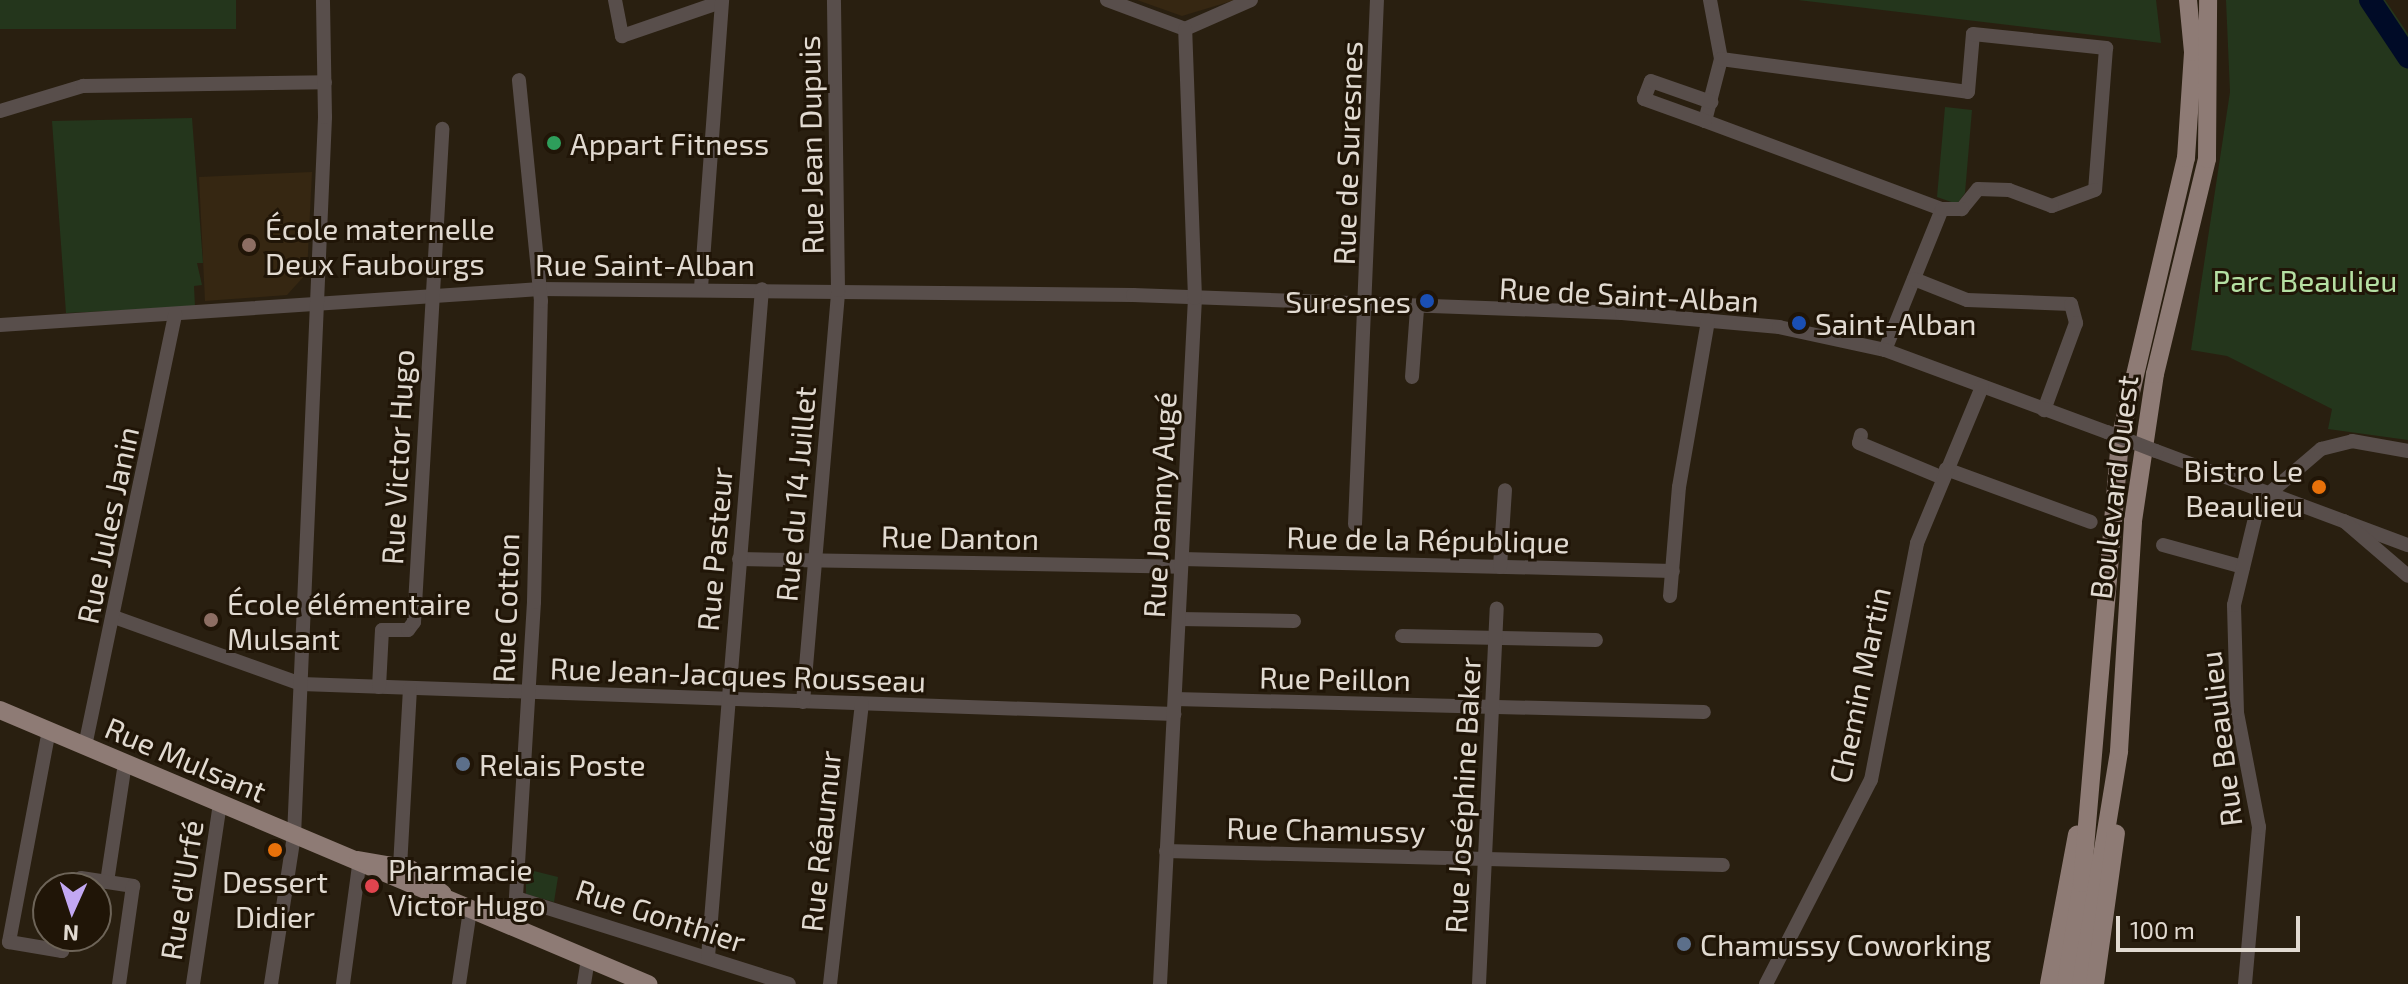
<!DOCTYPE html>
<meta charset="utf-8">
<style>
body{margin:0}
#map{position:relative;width:2408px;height:984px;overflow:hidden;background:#291f10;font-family:"Exo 2",sans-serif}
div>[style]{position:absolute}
.built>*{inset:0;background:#362712}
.green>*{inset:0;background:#24361c;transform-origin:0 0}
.river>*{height:22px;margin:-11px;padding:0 11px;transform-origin:11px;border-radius:11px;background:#000b27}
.minor>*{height:14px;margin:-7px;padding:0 7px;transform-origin:7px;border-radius:7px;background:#584e4b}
.major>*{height:18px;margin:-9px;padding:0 9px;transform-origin:9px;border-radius:9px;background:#8e7b75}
.minor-bridge>*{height:14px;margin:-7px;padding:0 7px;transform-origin:7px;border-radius:7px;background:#584e4b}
.dots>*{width:22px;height:22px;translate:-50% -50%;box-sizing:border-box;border:4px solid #201507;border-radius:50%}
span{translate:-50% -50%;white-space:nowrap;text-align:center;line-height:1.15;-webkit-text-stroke:6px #201507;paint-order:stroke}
.poi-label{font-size:30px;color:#e1dad1}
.left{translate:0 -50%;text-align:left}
.right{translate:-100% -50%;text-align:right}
.street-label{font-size:30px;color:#e1dad1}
.park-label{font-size:30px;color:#b5e0a3}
.north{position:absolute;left:32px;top:872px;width:80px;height:80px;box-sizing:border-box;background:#201507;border:2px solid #6d6458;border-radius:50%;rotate:183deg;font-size:22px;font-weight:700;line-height:32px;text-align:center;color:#e1dad1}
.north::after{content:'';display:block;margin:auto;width:28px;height:36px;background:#c2a8f3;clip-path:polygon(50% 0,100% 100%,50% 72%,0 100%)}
.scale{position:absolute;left:2116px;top:916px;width:184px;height:36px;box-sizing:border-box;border:4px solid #e1dad1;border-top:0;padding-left:10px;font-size:24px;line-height:28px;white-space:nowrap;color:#e1dad1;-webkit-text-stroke:6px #201507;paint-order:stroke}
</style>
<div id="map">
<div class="built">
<i style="clip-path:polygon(1137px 0,1235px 0,1182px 16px)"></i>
<i style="clip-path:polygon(312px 172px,307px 273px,287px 295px,205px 301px,199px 177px)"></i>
</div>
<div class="green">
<i style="left:0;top:0;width:236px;height:29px"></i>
<i style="clip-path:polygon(1798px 0,2156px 0,2161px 43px)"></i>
<i style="clip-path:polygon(2226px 0,2385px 0,2408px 34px,2408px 440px,2328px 429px,2332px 409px,2227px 356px,2191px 350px,2230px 92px)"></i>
<i style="clip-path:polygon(1945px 107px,1972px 110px,1965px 193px,1957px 204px,1937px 197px)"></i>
<i style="clip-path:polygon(192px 118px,203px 263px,197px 263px,202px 285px,194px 286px,195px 307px,66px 313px,52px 121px)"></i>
<i style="clip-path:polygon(526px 869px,558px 877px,554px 902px,526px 894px)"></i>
</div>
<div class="river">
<i style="left:2370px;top:0;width:69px;rotate:56.3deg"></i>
</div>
<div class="minor">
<i style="left:615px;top:0;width:37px;rotate:79deg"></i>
<i style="left:622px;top:36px;width:105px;rotate:-19deg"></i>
<i style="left:1107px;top:0;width:83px;rotate:20.4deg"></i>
<i style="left:1710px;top:0;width:60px;rotate:79.4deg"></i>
<i style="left:1721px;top:59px;width:64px;rotate:104.5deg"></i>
<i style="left:1705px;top:121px;width:253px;rotate:20.4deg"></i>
<i style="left:1942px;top:209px;width:152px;rotate:112deg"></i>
<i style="left:1185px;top:29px;width:72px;rotate:-23.7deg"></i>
<i style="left:1721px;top:59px;width:249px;rotate:7.6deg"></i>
<i style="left:1968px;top:92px;width:58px;rotate:-85.1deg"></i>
<i style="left:1973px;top:34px;width:134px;rotate:6deg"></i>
<i style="left:2106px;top:48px;width:142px;rotate:94.4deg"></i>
<i style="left:2095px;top:190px;width:46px;rotate:159.6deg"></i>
<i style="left:2052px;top:206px;width:46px;rotate:-159.6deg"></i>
<i style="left:2009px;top:190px;width:31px;rotate:-178deg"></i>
<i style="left:1978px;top:189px;width:26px;rotate:129deg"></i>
<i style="left:1962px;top:209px;width:20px;rotate:180deg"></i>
<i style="left:0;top:111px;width:87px;rotate:-16.8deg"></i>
<i style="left:83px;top:86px;width:242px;rotate:-0.9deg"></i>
<i style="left:1705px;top:121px;width:65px;rotate:-160.2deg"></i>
<i style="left:1644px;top:99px;width:19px;rotate:-69deg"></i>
<i style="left:1651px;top:81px;width:64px;rotate:19.3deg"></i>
<i style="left:1914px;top:279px;width:57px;rotate:21.6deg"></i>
<i style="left:1967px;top:300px;width:104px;rotate:2.2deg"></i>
<i style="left:2071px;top:304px;width:20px;rotate:75deg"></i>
<i style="left:2076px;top:323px;width:93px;rotate:110.2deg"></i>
<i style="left:701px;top:288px;width:289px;rotate:-85.8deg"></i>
<i style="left:0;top:325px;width:541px;rotate:-3.81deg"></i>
<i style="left:540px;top:289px;width:593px;rotate:0.58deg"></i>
<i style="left:1133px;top:295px;width:489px;rotate:2.1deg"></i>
<i style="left:1622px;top:313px;width:158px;rotate:5.1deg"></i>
<i style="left:1779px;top:327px;width:108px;rotate:12.2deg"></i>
<i style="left:1885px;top:350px;width:237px;rotate:20.3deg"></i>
<i style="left:1412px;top:377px;width:68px;rotate:-85.8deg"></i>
<i style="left:1861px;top:435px;width:8px;rotate:104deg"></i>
<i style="left:1859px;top:443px;width:91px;rotate:22.6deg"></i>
<i style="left:2156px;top:451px;width:269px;rotate:20.5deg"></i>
<i style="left:1946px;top:469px;width:154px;rotate:20.1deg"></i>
<i style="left:2344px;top:521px;width:84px;rotate:40.7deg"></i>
<i style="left:1355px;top:524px;width:524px;rotate:-87.6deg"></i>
<i style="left:2163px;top:545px;width:83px;rotate:15.4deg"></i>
<i style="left:739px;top:559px;width:442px;rotate:1deg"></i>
<i style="left:1182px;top:559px;width:491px;rotate:1.4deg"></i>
<i style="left:1500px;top:567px;width:77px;rotate:-86.3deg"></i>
<i style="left:1670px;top:596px;width:109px;rotate:-85.3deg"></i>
<i style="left:1679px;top:487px;width:169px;rotate:-80.1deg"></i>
<i style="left:114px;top:617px;width:199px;rotate:19.7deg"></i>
<i style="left:301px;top:684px;width:874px;rotate:1.97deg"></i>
<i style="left:1179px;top:619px;width:115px;rotate:1deg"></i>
<i style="left:1402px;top:636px;width:194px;rotate:1.2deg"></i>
<i style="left:379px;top:687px;width:57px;rotate:-87deg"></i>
<i style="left:382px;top:630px;width:26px"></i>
<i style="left:408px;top:630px;width:10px;rotate:-53deg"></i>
<i style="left:414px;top:622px;width:494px;rotate:-86.7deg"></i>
<i style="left:1175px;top:699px;width:529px;rotate:1.41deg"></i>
<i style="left:803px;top:702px;width:413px;rotate:-85.1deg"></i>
<i style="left:838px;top:290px;width:290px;rotate:-90.8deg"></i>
<i style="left:49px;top:730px;width:216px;rotate:100.7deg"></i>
<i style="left:9px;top:942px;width:54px;rotate:9.6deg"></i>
<i style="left:62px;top:951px;width:16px;rotate:-75deg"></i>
<i style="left:85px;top:746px;width:441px;rotate:-78.2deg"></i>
<i style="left:1166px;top:851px;width:557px;rotate:1.44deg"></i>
<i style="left:400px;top:867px;width:179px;rotate:-86.8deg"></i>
<i style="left:107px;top:882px;width:120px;rotate:-81.4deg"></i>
<i style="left:78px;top:888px;width:10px;rotate:-73deg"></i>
<i style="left:81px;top:878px;width:53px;rotate:8.7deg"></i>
<i style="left:133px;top:886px;width:99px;rotate:98.1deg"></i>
<i style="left:516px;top:898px;width:286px;rotate:17.5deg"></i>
<i style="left:514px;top:929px;width:328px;rotate:-86.5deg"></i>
<i style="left:534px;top:602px;width:301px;rotate:-88.7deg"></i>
<i style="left:541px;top:301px;width:222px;rotate:-95.7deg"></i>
<i style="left:708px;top:957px;width:670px;rotate:-85.38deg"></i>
<i style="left:193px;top:984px;width:182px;rotate:-81.5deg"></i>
<i style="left:271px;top:984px;width:150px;rotate:-81.2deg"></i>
<i style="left:294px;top:836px;width:720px;rotate:-87.53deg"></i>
<i style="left:325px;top:117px;width:117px;rotate:-91deg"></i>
<i style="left:343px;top:984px;width:119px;rotate:-82.3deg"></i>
<i style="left:459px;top:984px;width:75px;rotate:-81.5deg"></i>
<i style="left:584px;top:984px;width:26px;rotate:-81deg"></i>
<i style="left:830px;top:984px;width:282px;rotate:-83.5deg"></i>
<i style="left:1160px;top:984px;width:687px;rotate:-87.08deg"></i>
<i style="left:1195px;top:298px;width:269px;rotate:-92.1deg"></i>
<i style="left:1479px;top:984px;width:376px;rotate:-87.3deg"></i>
<i style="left:1766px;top:984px;width:229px;rotate:-62.8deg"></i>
<i style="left:1871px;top:780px;width:241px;rotate:-79deg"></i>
<i style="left:1917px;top:543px;width:169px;rotate:-67.4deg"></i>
<i style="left:2245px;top:984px;width:158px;rotate:-84.9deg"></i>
<i style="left:2259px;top:827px;width:116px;rotate:-100.9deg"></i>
<i style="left:2237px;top:713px;width:108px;rotate:-91.6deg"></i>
<i style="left:2234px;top:605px;width:106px;rotate:-76.4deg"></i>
<i style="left:2259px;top:502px;width:82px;rotate:-40.5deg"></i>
<i style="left:2321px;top:449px;width:32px;rotate:-14deg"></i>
<i style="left:2352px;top:441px;width:57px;rotate:10.1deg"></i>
</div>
<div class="major">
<i style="left:0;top:710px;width:704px;rotate:22.92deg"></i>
<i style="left:358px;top:860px;width:53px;rotate:9.8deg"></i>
<i style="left:410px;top:869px;width:41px;rotate:37.1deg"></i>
<i style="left:2049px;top:984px;width:152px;rotate:-79.4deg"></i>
<i style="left:2066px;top:984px;width:102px;rotate:-81deg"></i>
<i style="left:2082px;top:883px;width:446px;rotate:-85.1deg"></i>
<i style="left:2120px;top:439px;width:289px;rotate:-76.8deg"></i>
<i style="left:2186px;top:158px;width:106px;rotate:-86.2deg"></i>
<i style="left:2193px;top:52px;width:52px;rotate:-95.5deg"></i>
<i style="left:2081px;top:984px;width:236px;rotate:-80.7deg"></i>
<i style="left:2119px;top:751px;width:230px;rotate:-86.5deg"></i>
<i style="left:2133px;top:521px;width:149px;rotate:-81.5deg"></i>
<i style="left:2155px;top:374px;width:221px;rotate:-76.4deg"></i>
<i style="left:2207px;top:159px;width:159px;rotate:-89.6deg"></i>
<i style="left:2095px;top:984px;width:152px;rotate:-82.1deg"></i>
</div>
<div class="minor-bridge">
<i style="left:2107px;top:432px;width:53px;rotate:21.2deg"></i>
</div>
<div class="dots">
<i style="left:554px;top:143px;background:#2e9e5b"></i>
<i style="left:249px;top:245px;background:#8d6e63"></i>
<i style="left:1427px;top:301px;background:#1a4fb4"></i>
<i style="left:1799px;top:323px;background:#1a4fb4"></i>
<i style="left:2319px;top:487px;background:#e8710a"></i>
<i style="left:211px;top:620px;background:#8d6e63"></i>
<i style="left:463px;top:764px;background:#5c6f8a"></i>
<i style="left:275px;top:850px;background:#e8710a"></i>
<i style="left:372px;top:886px;background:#e0444e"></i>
<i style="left:1684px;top:944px;background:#5c6f8a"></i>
</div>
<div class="poi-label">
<span class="left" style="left:570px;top:143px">Appart Fitness</span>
<span class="left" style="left:265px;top:245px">École maternelle<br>Deux Faubourgs</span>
<span class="right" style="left:1411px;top:301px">Suresnes</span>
<span class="left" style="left:1815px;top:323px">Saint-Alban</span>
<span class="right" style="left:2303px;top:487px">Bistro Le<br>Beaulieu</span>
<span class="left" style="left:227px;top:620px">École élémentaire<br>Mulsant</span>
<span class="left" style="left:479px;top:764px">Relais Poste</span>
<span class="left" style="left:388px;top:886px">Pharmacie<br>Victor Hugo</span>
<span style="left:275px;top:898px">Dessert<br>Didier</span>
<span class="left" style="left:1700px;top:944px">Chamussy Coworking</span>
</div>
<div class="street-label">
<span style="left:810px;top:145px;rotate:-91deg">Rue Jean Dupuis</span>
<span style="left:1347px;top:153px;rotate:-88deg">Rue de Suresnes</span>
<span style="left:645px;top:264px">Rue Saint-Alban</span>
<span style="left:1629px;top:294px;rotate:3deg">Rue de Saint-Alban</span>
<span style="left:397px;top:457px;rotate:-87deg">Rue Victor Hugo</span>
<span style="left:2113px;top:487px;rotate:-83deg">Boulevard Ouest</span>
<span style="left:795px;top:494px;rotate:-85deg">Rue du 14 Juillet</span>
<span style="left:1159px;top:505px;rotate:-87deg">Rue Joanny Augé</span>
<span style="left:107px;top:525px;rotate:-78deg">Rue Jules Janin</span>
<span style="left:960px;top:537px;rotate:1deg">Rue Danton</span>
<span style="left:1428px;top:539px;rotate:1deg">Rue de la République</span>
<span style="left:714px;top:549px;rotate:-85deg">Rue Pasteur</span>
<span style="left:505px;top:608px;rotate:-88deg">Rue Cotton</span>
<span style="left:738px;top:674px;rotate:2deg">Rue Jean-Jacques Rousseau</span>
<span style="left:1335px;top:678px;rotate:1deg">Rue Peillon</span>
<span style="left:1859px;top:685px;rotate:-78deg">Chemin Martin</span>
<span style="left:2220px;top:739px;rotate:-97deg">Rue Beaulieu</span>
<span style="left:186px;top:759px;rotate:23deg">Rue Mulsant</span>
<span style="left:1462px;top:795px;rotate:-87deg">Rue Joséphine Baker</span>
<span style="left:1326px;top:829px;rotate:1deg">Rue Chamussy</span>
<span style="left:820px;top:841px;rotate:-84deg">Rue Réaumur</span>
<span style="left:181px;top:890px;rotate:-81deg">Rue d'Urfé</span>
<span style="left:661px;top:915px;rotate:18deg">Rue Gonthier</span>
</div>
<div class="park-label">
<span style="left:2305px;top:280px">Parc Beaulieu</span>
</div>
<div class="north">N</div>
<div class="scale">100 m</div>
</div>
